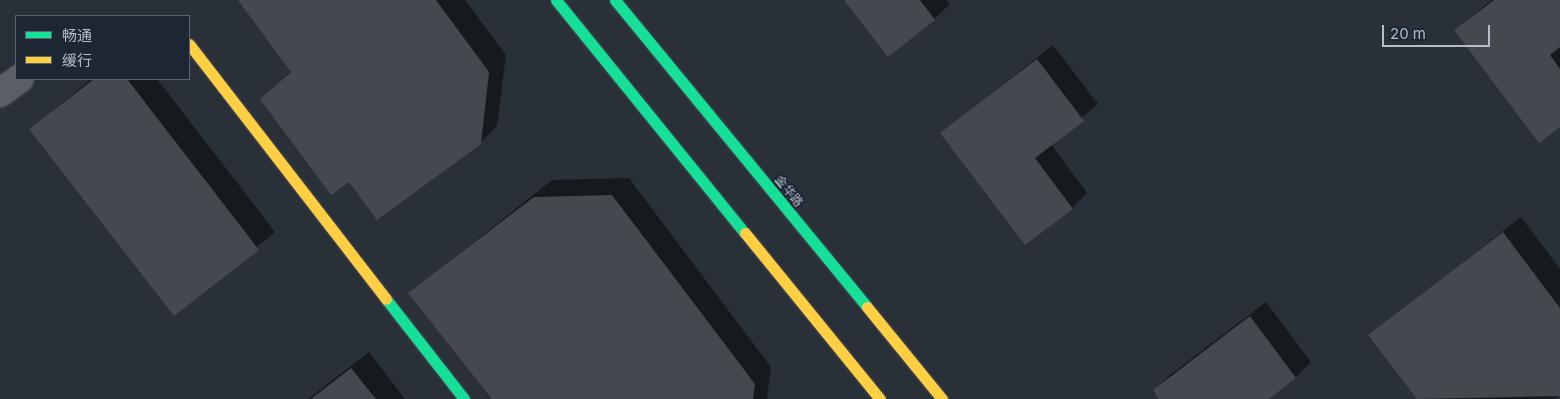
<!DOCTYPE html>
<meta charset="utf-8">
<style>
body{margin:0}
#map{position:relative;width:1560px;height:399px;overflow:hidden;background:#2a3038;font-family:Inter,"Noto Sans SC",sans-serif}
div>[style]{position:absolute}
.shadow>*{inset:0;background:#0007}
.building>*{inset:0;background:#444950}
.roads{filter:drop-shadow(0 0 1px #484c53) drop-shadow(0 0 1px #484c53)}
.street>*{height:28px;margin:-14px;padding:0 14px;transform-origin:14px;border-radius:14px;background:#5a5e66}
.fast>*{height:11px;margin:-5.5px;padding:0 5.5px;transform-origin:5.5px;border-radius:5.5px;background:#16e098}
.slow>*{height:11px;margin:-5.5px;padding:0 5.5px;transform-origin:5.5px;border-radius:5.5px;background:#ffcf43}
span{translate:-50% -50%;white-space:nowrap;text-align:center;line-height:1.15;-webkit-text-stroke:4px #1d2633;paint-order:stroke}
.street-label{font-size:12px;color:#b4bcc9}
.legend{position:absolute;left:15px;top:15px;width:175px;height:65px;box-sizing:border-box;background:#1d2633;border:1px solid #59626f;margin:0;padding:6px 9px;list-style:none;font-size:15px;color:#b4bcc9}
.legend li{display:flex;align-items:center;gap:10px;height:25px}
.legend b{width:25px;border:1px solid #59626f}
.scale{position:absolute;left:1382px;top:25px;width:108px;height:22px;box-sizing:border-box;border:2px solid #b4bcc9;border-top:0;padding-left:6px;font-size:15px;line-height:18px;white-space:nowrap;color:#b4bcc9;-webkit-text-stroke:4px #1d2633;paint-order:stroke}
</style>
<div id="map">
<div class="shadow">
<i style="clip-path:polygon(239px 0,465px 0,506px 55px,497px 126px,480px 143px,349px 180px,261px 99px,292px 70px)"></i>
<i style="clip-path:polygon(846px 0,947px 0,950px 4px,934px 19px)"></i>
<i style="clip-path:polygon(1491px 0,1560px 0,1560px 125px,1456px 30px)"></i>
<i style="clip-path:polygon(1053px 45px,1098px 104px,1051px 144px,1087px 193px,1072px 208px,942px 133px)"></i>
<i style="clip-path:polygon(91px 79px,157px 79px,275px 232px,174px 314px,31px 129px)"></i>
<i style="clip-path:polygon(629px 178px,771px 367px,767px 399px,493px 399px,410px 293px,552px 180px)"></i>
<i style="clip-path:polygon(1521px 217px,1560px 269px,1560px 395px,1554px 399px,1418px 399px,1370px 335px)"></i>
<i style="clip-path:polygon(1266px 302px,1311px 362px,1296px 377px,1267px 399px,1161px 399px,1154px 390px,1170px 375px)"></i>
<i style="clip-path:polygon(369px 352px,405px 399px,308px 399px)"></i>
</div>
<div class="building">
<i style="clip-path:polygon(238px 0,436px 0,489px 72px,481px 144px,377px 220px,349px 182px,331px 195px,260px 99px,291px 72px)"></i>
<i style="clip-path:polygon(844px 0,920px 0,935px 20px,888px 57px)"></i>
<i style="clip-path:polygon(1494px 0,1560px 0,1560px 47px,1550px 55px,1560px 69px,1560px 127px,1539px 143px,1454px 30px)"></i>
<i style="clip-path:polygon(1037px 59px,1084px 121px,1035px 158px,1073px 209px,1025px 245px,940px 133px)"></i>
<i style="clip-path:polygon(94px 79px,127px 79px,259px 250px,174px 316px,29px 129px)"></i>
<i style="clip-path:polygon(612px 195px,755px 384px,753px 399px,492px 399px,408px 293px,534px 197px)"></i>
<i style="clip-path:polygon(1503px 232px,1560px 308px,1560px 396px,1417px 399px,1368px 335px)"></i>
<i style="clip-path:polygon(1250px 316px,1296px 378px,1269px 399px,1159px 399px,1153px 390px)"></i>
<i style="clip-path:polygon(351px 368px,376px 399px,311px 399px)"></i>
</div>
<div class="roads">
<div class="street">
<i style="left:0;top:93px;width:24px;rotate:-36deg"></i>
</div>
<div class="fast">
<i style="left:556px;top:0;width:300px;rotate:51deg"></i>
<i style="left:615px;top:0;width:397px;rotate:50.6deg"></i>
<i style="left:386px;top:299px;width:127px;rotate:52deg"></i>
</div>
<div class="slow">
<i style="left:189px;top:44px;width:322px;rotate:52.3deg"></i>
<i style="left:745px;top:233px;width:214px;rotate:50.9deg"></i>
<i style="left:867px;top:307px;width:119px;rotate:50.8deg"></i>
</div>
</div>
<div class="street-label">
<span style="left:789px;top:191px;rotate:51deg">金华路</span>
</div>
<ul class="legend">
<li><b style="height:6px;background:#16e098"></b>畅通</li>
<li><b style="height:6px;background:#ffcf43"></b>缓行</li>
</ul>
<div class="scale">20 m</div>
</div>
